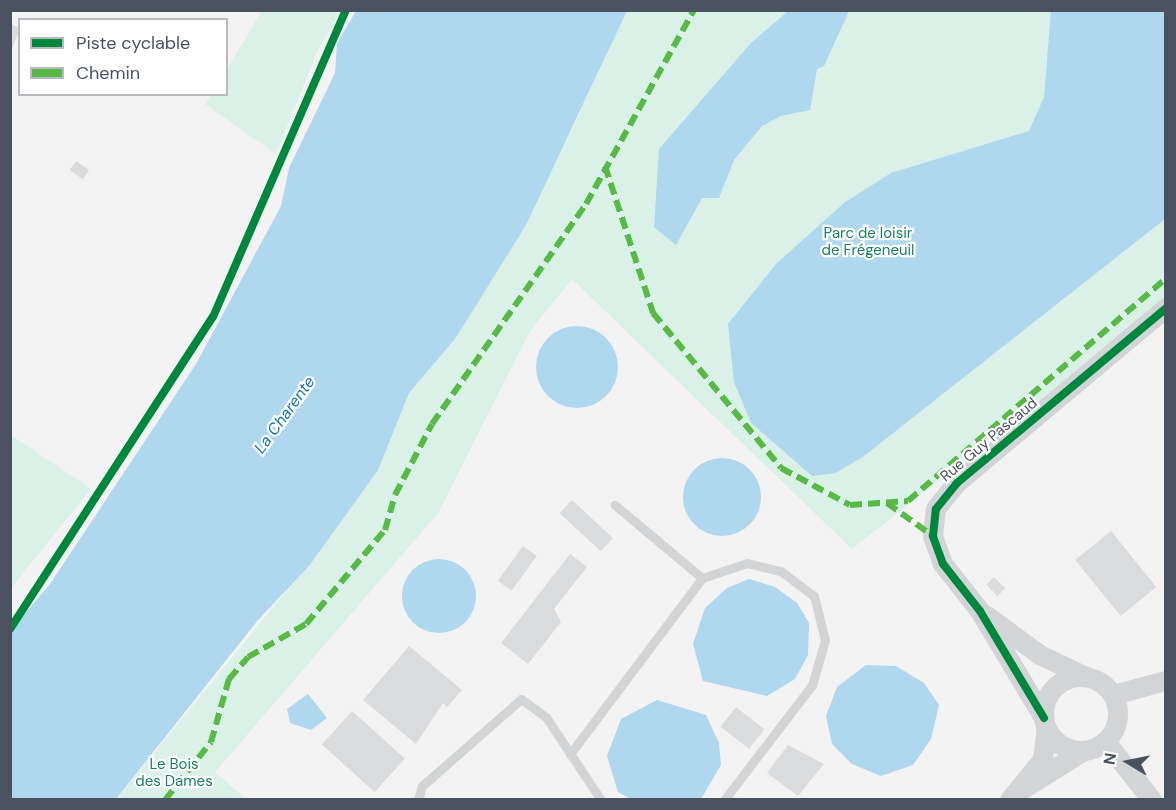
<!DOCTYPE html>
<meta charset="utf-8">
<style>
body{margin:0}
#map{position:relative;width:1176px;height:810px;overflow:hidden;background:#f3f3f3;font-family:"DM Sans",sans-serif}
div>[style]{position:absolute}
.green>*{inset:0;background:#d9f1e6}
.water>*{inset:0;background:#afd7ed}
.round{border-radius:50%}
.building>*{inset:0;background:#dadbdd;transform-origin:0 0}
.lane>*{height:9px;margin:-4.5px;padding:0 4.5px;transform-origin:4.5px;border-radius:4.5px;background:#d2d4d6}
.street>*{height:20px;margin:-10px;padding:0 10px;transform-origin:10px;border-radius:10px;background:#d2d4d6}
.street>.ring{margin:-10px;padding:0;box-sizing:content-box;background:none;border:20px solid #d2d4d6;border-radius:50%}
.quiet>*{height:6px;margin-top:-3px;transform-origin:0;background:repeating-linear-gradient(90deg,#58b947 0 12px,transparent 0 18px)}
.cycleway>*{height:8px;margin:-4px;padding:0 4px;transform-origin:4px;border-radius:4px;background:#00873e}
span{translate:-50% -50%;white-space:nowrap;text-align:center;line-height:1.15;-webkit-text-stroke:4.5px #fff;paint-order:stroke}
.park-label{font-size:15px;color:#1a825d}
.street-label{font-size:15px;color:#4a5260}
.water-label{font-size:16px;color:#1075ad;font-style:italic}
.frame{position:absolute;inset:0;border:12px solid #4a5260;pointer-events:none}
.legend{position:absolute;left:18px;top:18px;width:210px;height:78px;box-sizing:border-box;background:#fff;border:2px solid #b7babf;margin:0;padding:8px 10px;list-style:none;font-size:18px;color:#4a5260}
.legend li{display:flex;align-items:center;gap:12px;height:30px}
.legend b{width:30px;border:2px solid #b7babf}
.north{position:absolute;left:1098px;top:732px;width:60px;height:60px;-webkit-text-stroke:4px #fff;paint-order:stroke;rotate:280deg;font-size:16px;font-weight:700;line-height:24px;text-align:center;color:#4a5260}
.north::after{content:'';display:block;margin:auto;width:21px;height:27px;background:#4a5260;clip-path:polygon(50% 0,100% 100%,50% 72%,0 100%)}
</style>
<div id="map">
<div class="green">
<i style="clip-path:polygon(262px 11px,341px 11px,318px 50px,276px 154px,205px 104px,211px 95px,226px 94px,227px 69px)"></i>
<i style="clip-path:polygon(627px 11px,1165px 11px,1165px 303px,852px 549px,572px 279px,530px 331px,439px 512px,215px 772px,246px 799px,116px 800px,287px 590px,385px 451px,409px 393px,455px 339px,567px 140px)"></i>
<i style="clip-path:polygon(11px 435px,91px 489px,11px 588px)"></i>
</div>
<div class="water">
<i style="clip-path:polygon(356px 11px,627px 11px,526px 225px,455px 339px,409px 393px,378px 470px,309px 566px,258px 620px,116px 799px,11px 799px,11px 630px,50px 584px,196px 364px,281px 206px,289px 168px,335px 73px,337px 43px)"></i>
<i style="clip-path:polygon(788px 11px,849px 11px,824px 66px,817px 69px,810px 110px,781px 116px,762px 126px,734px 160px,719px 198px,702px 198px,676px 245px,654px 227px,659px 149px,751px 43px)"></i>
<i style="clip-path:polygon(1051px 11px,1165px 11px,1165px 219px,864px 456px,836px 473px,812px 476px,751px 423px,734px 382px,728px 324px,776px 264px,844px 203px,891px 173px,1029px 131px,1044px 97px)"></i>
<i class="round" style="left:536px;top:326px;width:82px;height:82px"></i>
<i class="round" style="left:683px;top:458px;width:78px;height:78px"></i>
<i class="round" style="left:402px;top:559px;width:74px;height:74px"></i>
<i style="clip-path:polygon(749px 579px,775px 587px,797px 603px,809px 623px,808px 655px,795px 679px,767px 696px,703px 681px,693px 644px,705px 608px,727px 588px)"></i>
<i style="clip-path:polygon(866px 665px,896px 666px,924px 683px,939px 705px,931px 739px,913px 765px,881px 776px,852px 764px,832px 744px,826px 716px,837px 687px)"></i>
<i style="clip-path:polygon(308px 694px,327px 718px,311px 730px,290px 723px,287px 709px)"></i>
<i style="clip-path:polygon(657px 700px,706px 715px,719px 743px,721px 765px,701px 799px,631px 799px,618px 792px,607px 756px,621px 719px)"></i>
</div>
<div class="building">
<i style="clip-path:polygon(10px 23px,20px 29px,10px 54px)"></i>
<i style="left:76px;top:161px;width:16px;height:11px;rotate:35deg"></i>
<i style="left:572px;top:500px;width:56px;height:18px;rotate:43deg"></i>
<i style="left:1111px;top:531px;width:72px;height:46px;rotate:51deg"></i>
<i style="left:523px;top:546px;width:17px;height:43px;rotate:36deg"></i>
<i style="clip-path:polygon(570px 554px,587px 567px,554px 609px,561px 622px,528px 664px,501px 643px)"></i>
<i style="left:994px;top:577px;width:16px;height:11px;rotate:45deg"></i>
<i style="clip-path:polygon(409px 646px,462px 690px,447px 707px,443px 703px,416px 744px,363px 700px)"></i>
<i style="left:736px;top:707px;width:36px;height:25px;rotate:38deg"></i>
<i style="left:352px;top:711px;width:71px;height:45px;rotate:42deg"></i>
<i style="clip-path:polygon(788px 745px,824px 764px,798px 796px,767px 773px)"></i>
</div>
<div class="lane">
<i style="left:702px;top:578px;width:47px;rotate:-18.4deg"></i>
<i style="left:747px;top:563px;width:36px;rotate:14deg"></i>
<i style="left:782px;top:572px;width:40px;rotate:37deg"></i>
<i style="left:814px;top:596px;width:45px;rotate:76deg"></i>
<i style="left:825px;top:640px;width:47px;rotate:106.1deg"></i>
<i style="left:812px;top:685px;width:145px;rotate:127.4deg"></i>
<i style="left:570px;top:754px;width:220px;rotate:-53.1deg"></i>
<i style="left:702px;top:578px;width:114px;rotate:-140deg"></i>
<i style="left:418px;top:800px;width:15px;rotate:-74deg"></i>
<i style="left:422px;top:786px;width:132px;rotate:-41.3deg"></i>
<i style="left:521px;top:699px;width:31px;rotate:36deg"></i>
<i style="left:546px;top:717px;width:100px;rotate:56.5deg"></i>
</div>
<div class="street">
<i style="left:987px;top:616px;width:66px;rotate:36.3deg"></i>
<i style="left:1040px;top:655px;width:51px;rotate:25.6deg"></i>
<i class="ring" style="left:1044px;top:677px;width:54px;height:54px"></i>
<i style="left:1114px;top:695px;width:54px;rotate:-15.1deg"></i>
<i style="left:1044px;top:718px;width:125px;rotate:-120.9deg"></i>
<i style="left:980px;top:611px;width:60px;rotate:-128.2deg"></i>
<i style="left:943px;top:564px;width:30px;rotate:-110deg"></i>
<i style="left:933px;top:536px;width:27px;rotate:-84deg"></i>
<i style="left:936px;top:509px;width:33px;rotate:-51deg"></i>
<i style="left:957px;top:483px;width:273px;rotate:-39.9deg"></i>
<i style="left:1106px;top:742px;width:74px;rotate:51.6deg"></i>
<i style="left:1025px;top:788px;width:70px;rotate:-32.1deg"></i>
<i style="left:1010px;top:800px;width:52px;rotate:-50.5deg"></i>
<i style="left:1043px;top:760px;width:31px;rotate:-83deg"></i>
</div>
<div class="quiet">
<i style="left:605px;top:166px;width:155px;rotate:71.9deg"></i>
<i style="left:653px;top:313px;width:201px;rotate:50.4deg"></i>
<i style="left:781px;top:468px;width:78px;rotate:28.2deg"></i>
<i style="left:850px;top:505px;width:58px;rotate:-3.9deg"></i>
<i style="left:908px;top:501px;width:341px;rotate:-40.8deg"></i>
<i style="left:887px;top:503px;width:57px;rotate:35.7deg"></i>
<i style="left:165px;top:800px;width:74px;rotate:-51.6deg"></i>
<i style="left:211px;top:742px;width:66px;rotate:-74.1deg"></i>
<i style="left:229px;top:679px;width:29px;rotate:-49deg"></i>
<i style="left:248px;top:657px;width:67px;rotate:-29.6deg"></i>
<i style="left:306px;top:624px;width:123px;rotate:-50deg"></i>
<i style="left:385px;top:530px;width:36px;rotate:-74deg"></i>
<i style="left:395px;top:495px;width:80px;rotate:-62.5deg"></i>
<i style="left:432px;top:424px;width:269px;rotate:-55deg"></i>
<i style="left:586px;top:204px;width:222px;rotate:-60.9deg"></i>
</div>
<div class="cycleway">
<i style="left:10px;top:629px;width:372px;rotate:-57deg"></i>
<i style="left:213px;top:317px;width:335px;rotate:-66.6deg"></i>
<i style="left:1044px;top:718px;width:125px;rotate:-120.9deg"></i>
<i style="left:980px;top:611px;width:60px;rotate:-128.2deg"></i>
<i style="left:943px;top:564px;width:30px;rotate:-110deg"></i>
<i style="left:933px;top:536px;width:27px;rotate:-84deg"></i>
<i style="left:936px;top:509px;width:33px;rotate:-51deg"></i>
<i style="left:957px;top:483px;width:273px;rotate:-39.9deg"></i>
</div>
<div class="park-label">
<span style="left:868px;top:242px">Parc de loisir<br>de Frégeneuil</span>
<span style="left:174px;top:773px">Le Bois<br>des Dames</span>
</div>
<div class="street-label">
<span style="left:989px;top:440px;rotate:-40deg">Rue Guy Pascaud</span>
</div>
<div class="water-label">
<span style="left:285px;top:415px;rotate:-54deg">La Charente</span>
</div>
<div class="frame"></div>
<ul class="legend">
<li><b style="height:8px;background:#00873e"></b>Piste cyclable</li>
<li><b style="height:8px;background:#58b947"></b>Chemin</li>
</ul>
<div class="north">N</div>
</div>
